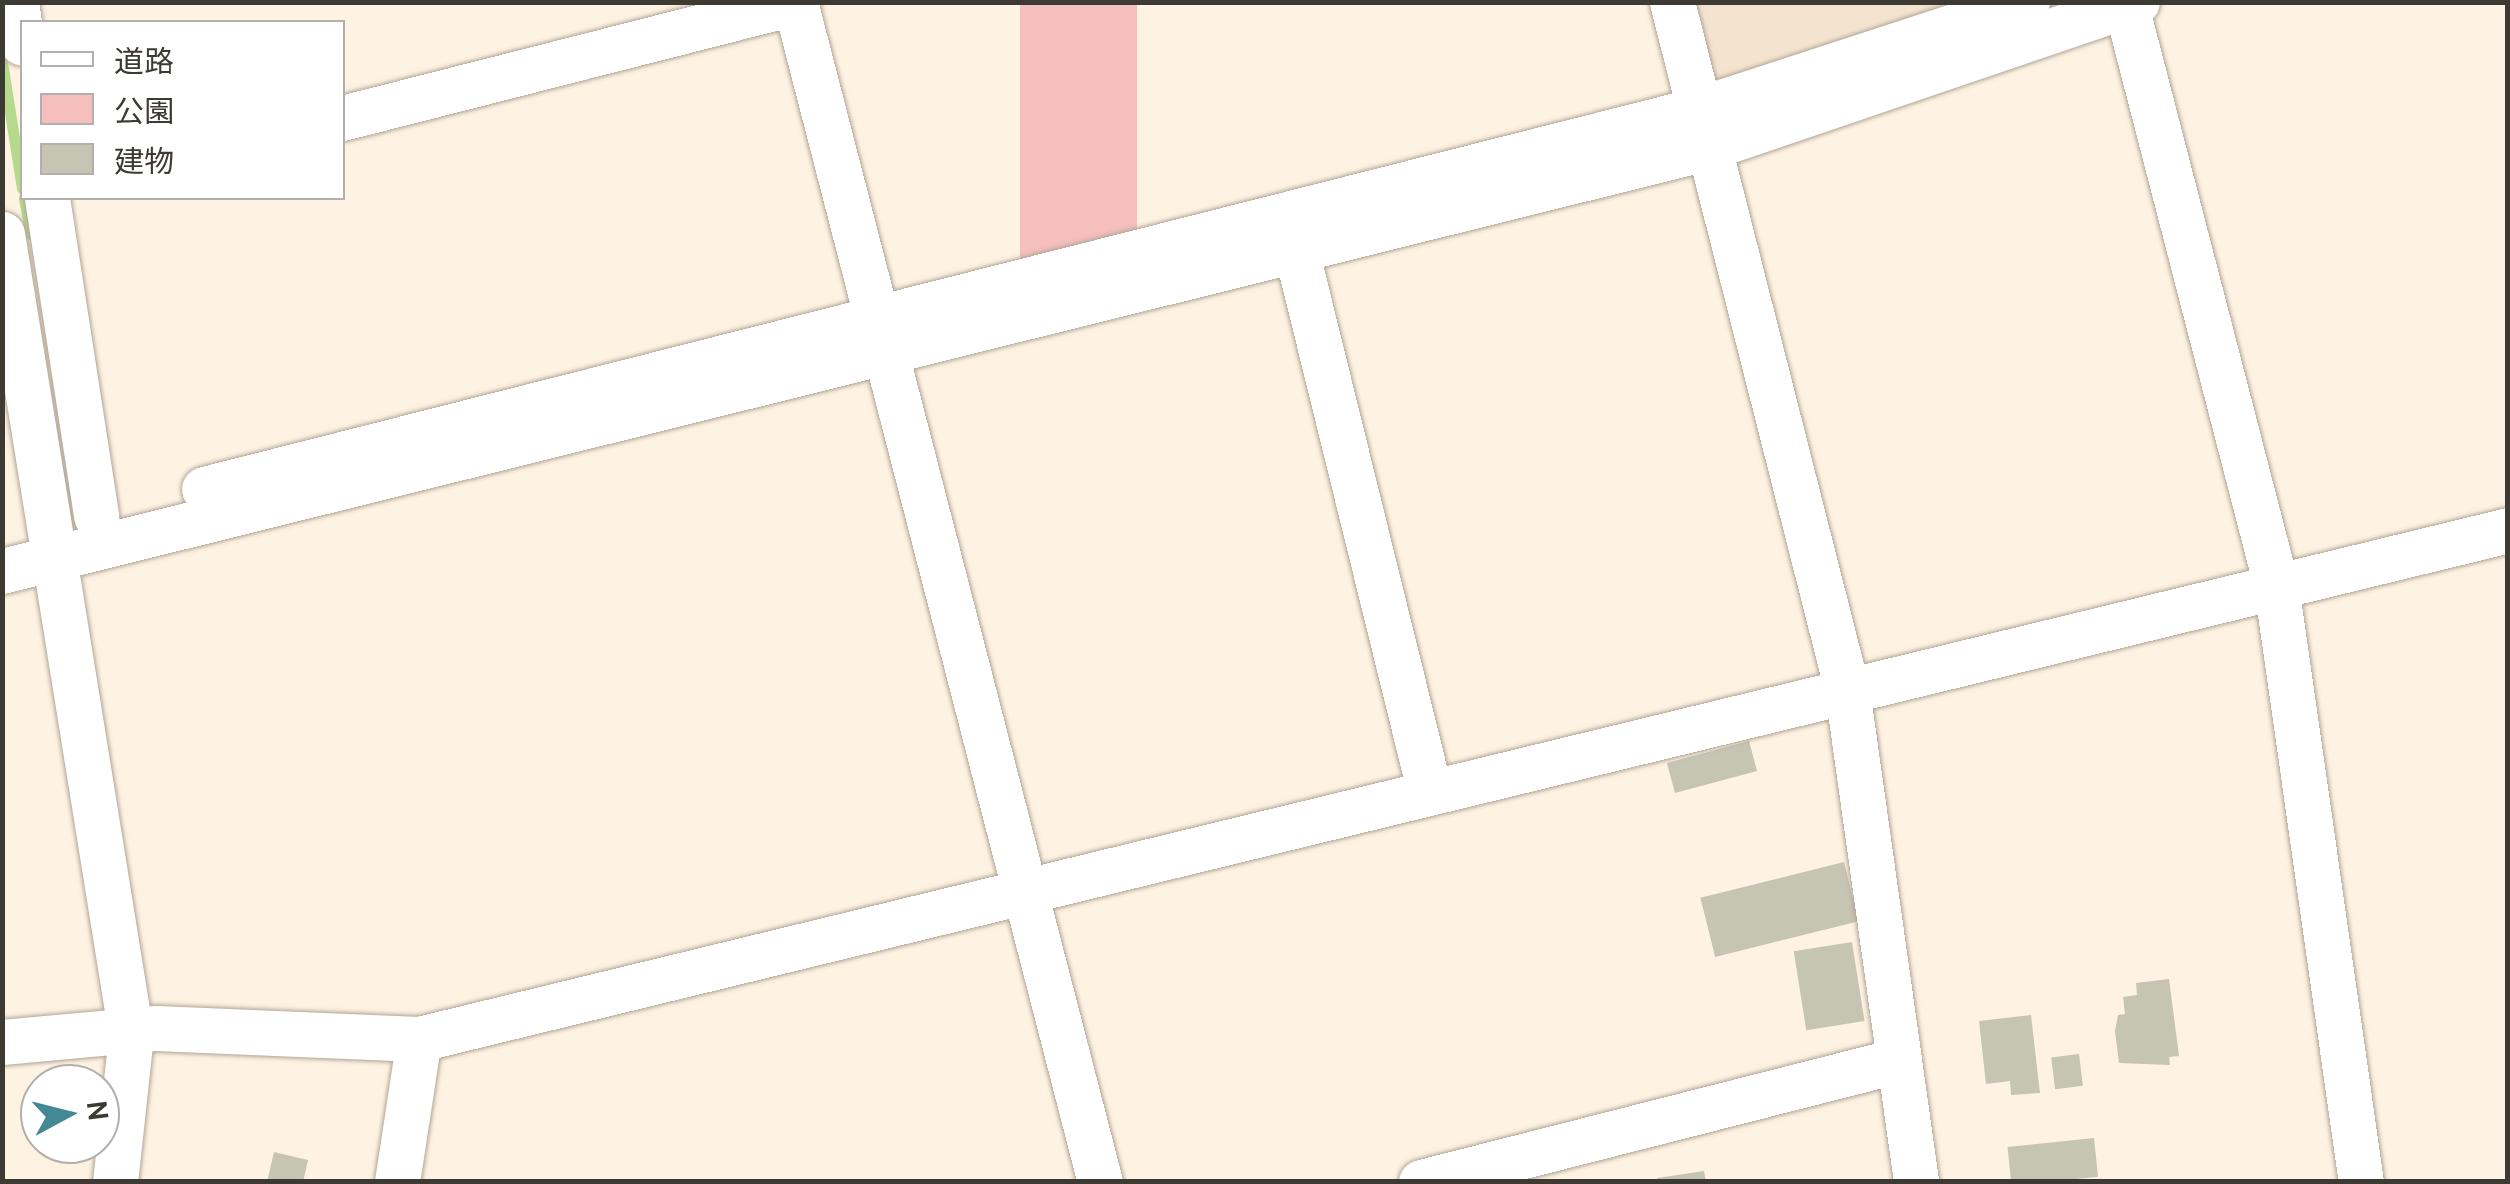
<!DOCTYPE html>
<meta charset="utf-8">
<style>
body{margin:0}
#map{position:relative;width:2510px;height:1184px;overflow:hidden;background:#fef2e2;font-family:Cabin,"Noto Sans JP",sans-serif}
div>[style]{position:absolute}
.built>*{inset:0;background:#f4e4cf}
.green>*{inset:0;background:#f4bfbd;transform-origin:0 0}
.stream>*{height:11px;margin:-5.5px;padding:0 5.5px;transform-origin:5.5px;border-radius:5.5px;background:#b5da8c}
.building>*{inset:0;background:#c6c4b3;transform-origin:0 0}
.roads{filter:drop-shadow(0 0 2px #b0a596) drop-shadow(0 0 2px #b0a596)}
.minor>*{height:45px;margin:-22.5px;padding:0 22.5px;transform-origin:22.5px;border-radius:22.5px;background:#fff}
span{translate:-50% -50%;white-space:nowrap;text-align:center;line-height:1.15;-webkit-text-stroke:10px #fff;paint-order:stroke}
.frame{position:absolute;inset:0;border:5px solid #3d3933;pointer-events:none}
.legend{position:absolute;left:20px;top:20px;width:325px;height:180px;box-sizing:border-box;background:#fff;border:2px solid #b1b0ad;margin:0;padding:12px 18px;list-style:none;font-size:30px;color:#3d3933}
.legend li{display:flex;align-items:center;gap:20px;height:50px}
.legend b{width:50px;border:2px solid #b1b0ad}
.north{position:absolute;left:20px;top:1064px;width:100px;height:100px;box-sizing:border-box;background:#fff;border:2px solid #b1b0ad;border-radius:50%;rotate:83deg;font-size:28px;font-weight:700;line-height:40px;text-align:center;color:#3d3933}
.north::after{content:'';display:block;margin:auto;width:35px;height:45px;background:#438995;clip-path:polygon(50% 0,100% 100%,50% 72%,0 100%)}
</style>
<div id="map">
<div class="built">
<i style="clip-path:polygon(1688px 2px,1994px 3px,1713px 94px)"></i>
</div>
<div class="green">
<i style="left:1020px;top:3px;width:117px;height:260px"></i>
</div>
<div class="stream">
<i style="left:2px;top:62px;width:128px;rotate:81deg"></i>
<i style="left:24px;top:198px;width:36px;rotate:80deg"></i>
</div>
<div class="building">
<i style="left:1749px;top:741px;width:31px;height:85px;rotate:75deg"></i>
<i style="left:1844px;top:862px;width:61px;height:148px;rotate:76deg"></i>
<i style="left:1852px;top:942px;width:80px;height:59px;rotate:81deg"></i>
<i style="clip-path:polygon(2169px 979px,2179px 1056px,2169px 1057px,2170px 1065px,2119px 1063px,2115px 1031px,2118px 1015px,2125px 1014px,2123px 997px,2137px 995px,2136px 983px)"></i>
<i style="clip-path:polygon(2031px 1015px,2040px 1093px,2011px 1095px,2010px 1081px,1986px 1084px,1979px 1021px)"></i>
<i style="left:2079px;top:1054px;width:32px;height:28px;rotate:83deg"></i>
<i style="left:2094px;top:1138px;width:39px;height:87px;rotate:84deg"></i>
<i style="clip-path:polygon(274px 1152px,308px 1160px,303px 1182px,267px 1182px)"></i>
<i style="clip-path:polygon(1704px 1171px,1706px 1182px,1657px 1182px,1657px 1178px)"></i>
</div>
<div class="roads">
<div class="minor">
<i style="left:16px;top:2px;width:41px;rotate:81.7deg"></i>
<i style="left:795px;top:2px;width:1219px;rotate:75.51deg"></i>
<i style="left:1672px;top:2px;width:710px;rotate:75.73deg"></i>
<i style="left:1847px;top:690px;width:497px;rotate:82deg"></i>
<i style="left:2126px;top:6px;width:598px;rotate:75.48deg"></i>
<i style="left:2276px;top:585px;width:603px;rotate:81.9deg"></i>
<i style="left:342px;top:118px;width:470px;rotate:-14.3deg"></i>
<i style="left:47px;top:198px;width:322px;rotate:81.2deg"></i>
<i style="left:2px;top:234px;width:811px;rotate:80.85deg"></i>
<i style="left:131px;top:1035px;width:148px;rotate:96.2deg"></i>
<i style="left:1296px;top:250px;width:555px;rotate:76.14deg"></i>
<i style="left:204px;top:489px;width:1544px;rotate:-14.25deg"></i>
<i style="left:1700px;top:109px;width:344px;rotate:-18.1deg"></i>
<i style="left:2px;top:571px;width:1760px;rotate:-13.94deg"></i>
<i style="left:1710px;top:147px;width:451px;rotate:-18.8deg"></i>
<i style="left:2px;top:1042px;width:155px;rotate:-5.2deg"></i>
<i style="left:156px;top:1028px;width:263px;rotate:2.4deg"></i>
<i style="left:419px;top:1039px;width:2150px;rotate:-13.69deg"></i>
<i style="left:397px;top:1182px;width:145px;rotate:-81.3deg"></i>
<i style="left:1421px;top:1182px;width:493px;rotate:-14.3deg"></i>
</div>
</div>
<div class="frame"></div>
<ul class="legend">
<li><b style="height:12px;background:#fff"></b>道路</li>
<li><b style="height:28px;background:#f4bfbd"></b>公園</li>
<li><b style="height:28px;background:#c6c4b3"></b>建物</li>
</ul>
<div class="north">N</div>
</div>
